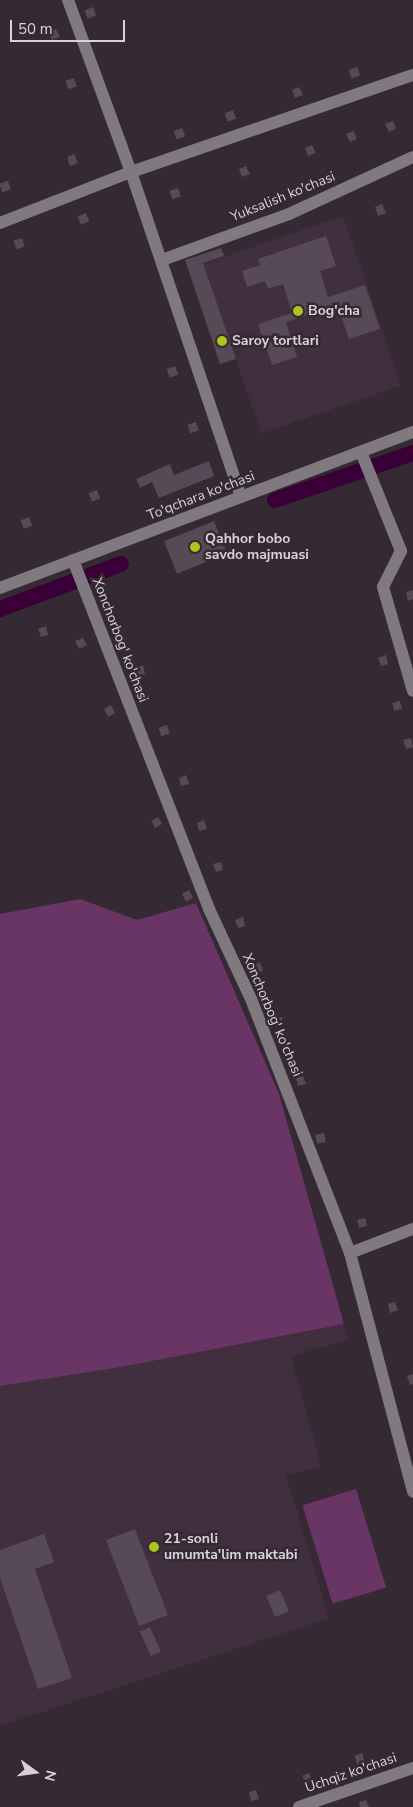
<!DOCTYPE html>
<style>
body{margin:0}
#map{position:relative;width:413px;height:1807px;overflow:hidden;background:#352934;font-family:"Nunito Sans",sans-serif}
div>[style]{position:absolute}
.built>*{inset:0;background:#412f3f;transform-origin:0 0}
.green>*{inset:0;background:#693565;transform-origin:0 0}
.canal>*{height:16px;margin:-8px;padding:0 8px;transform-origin:8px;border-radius:8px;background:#380036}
.building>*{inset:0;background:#574955;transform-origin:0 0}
.minor>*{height:12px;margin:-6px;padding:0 6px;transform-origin:6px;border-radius:6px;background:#80797f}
.dots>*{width:14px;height:14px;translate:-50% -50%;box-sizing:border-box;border:2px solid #352934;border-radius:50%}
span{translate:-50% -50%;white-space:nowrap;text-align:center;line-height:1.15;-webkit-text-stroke:5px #352934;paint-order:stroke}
.street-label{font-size:14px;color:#d9d1d8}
.poi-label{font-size:14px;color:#d9d1d8;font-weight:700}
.left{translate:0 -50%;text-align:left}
.north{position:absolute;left:10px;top:1747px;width:50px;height:50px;-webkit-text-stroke:4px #352934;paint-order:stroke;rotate:104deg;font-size:14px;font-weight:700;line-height:20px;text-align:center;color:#d9d1d8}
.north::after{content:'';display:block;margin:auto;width:18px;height:22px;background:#d9d1d8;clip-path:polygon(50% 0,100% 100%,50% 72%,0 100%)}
.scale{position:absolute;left:10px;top:20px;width:115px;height:22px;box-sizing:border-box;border:2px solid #d9d1d8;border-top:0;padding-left:6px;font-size:15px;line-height:18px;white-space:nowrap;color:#d9d1d8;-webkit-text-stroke:4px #352934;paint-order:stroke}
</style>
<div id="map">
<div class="built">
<i style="left:343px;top:216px;width:179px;height:148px;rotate:71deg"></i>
<i style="clip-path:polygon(344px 1324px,348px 1340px,291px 1356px,321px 1466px,286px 1476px,329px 1618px,0 1726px,0 1386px,121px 1367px)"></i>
</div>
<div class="green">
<i style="clip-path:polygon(80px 899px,137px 920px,196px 903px,279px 1094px,344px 1324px,121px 1367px,0 1386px,0 914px)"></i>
<i style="left:356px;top:1489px;width:103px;height:56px;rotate:73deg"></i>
</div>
<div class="canal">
<i style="left:275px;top:500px;width:146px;rotate:-18.8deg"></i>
<i style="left:0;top:609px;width:129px;rotate:-20.4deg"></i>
</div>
<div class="building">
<i style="left:93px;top:7px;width:9px;height:9px;rotate:69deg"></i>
<i style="clip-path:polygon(56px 29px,60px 37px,52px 40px,48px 32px)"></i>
<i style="left:357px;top:67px;width:9px;height:9px;rotate:69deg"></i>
<i style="left:74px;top:78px;width:9px;height:9px;rotate:72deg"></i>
<i style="clip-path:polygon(299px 87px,303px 95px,295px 98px,292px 90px)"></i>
<i style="left:233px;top:110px;width:9px;height:9px;rotate:69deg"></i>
<i style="clip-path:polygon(393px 121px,396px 129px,389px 132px,385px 124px)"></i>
<i style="left:182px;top:128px;width:9px;height:9px;rotate:69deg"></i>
<i style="clip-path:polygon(354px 131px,357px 139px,350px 142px,346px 134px)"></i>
<i style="clip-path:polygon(312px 145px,316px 153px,308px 156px,305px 148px)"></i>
<i style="clip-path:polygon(74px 154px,78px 163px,70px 166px,67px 157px)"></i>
<i style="clip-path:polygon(246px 166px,250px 174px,242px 177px,239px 169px)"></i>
<i style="left:8px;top:181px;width:9px;height:9px;rotate:72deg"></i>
<i style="left:178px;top:188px;width:9px;height:9px;rotate:72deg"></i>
<i style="clip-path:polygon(382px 204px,386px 213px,378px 216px,375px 207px)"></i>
<i style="left:86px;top:213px;width:9px;height:9px;rotate:69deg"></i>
<i style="clip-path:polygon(326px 236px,336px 266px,320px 271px,328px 297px,365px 285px,380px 329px,349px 339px,337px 305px,286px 322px,297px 357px,272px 365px,258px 324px,292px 313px,283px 284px,268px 289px,265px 281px,247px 287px,242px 271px,260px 265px,258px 259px)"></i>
<i style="left:22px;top:238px;width:9px;height:9px;rotate:72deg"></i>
<i style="clip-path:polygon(221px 248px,224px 256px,203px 263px,236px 359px,220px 364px,185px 260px)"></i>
<i style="left:175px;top:366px;width:9px;height:9px;rotate:69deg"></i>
<i style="left:196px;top:422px;width:9px;height:9px;rotate:72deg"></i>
<i style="clip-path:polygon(209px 461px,214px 476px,159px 498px,152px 482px,140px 488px,136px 479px,170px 464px,174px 475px)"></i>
<i style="left:97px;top:490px;width:9px;height:9px;rotate:69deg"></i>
<i style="left:29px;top:517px;width:9px;height:9px;rotate:69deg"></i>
<i style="left:214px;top:521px;width:35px;height:54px;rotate:68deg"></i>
<i style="clip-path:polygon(413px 590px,413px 599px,408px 601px,406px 592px)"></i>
<i style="clip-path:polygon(46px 626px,48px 635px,41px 637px,38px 629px)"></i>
<i style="clip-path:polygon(83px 638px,87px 645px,79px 649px,75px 641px)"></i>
<i style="clip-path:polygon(386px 655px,388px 664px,381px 666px,378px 658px)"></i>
<i style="clip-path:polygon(143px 665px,145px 674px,138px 676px,135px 668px)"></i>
<i style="left:400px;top:701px;width:8px;height:8px;rotate:76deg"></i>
<i style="left:111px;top:705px;width:9px;height:8px;rotate:63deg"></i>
<i style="left:167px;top:725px;width:9px;height:9px;rotate:72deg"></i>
<i style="clip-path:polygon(411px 738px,413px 747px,406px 749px,403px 740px)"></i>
<i style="clip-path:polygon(186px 775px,189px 784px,181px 786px,179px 778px)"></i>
<i style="left:158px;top:817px;width:8px;height:8px;rotate:60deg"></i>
<i style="clip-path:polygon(204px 820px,207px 829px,199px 831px,197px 823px)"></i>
<i style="clip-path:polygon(221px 862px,223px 870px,216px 872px,213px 864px)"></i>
<i style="left:189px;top:890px;width:9px;height:8px;rotate:63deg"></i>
<i style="clip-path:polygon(243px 917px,245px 926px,238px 928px,235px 920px)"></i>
<i style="clip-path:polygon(260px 962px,263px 971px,255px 973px,253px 964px)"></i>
<i style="clip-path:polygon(282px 1017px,284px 1025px,277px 1027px,274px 1019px)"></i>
<i style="clip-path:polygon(303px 1076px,306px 1084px,298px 1086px,296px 1078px)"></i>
<i style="left:324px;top:1133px;width:9px;height:9px;rotate:77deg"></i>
<i style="left:365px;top:1218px;width:8px;height:8px;rotate:76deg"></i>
<i style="clip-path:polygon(395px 1302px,398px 1310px,390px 1313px,388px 1304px)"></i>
<i style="clip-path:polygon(413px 1374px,413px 1384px,410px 1385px,407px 1376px)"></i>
<i style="left:135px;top:1529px;width:92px;height:31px;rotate:69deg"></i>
<i style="clip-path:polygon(44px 1534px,54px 1562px,35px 1569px,72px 1678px,38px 1689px,0 1578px,0 1550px)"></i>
<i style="left:280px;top:1590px;width:23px;height:15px;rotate:67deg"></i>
<i style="left:150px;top:1627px;width:27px;height:11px;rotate:66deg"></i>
<i style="left:362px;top:1753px;width:9px;height:8px;rotate:72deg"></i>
<i style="left:309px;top:1773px;width:9px;height:7px;rotate:69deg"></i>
<i style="clip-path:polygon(256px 1790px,259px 1799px,251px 1801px,249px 1792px)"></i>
<i style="clip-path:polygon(366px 1800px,369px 1807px,360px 1807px,359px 1802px)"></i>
</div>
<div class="minor">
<i style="left:68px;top:0;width:183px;rotate:69.9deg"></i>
<i style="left:131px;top:172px;width:343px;rotate:71.3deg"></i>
<i style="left:0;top:223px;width:141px;rotate:-21.3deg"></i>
<i style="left:131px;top:172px;width:298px;rotate:-19deg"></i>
<i style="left:162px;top:260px;width:135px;rotate:-19.9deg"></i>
<i style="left:289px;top:214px;width:136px;rotate:-24.7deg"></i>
<i style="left:361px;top:452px;width:107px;rotate:68deg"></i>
<i style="left:401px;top:551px;width:40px;rotate:116.6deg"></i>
<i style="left:383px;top:587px;width:108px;rotate:73.9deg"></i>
<i style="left:73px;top:560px;width:375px;rotate:68.7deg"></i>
<i style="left:209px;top:909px;width:99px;rotate:65deg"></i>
<i style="left:251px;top:999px;width:273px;rotate:68.7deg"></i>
<i style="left:350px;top:1253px;width:247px;rotate:75.2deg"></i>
<i style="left:0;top:588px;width:441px;rotate:-20.7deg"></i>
<i style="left:350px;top:1253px;width:67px;rotate:-20.9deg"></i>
<i style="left:299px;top:1807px;width:120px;rotate:-18.9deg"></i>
</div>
<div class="dots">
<i style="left:298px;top:311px;background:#a9c71a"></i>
<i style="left:222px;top:341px;background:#a9c71a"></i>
<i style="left:195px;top:547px;background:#a9c71a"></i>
<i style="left:154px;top:1547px;background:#a9c71a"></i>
</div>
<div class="street-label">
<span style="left:283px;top:197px;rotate:-22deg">Yuksalish ko'chasi</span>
<span style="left:201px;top:496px;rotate:-21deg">To'qchara ko'chasi</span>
<span style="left:120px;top:640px;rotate:69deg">Xonchorbog' ko'chasi</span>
<span style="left:272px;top:1015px;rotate:67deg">Xonchorbog' ko'chasi</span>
<span style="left:351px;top:1773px;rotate:-19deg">Uchqiz ko'chasi</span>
</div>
<div class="poi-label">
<span class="left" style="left:308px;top:311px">Bog'cha</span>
<span class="left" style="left:232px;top:341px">Saroy tortlari</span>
<span class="left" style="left:205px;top:547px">Qahhor bobo<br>savdo majmuasi</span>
<span class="left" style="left:164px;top:1547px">21-sonli<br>umumta'lim maktabi</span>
</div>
<div class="north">N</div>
<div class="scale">50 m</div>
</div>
